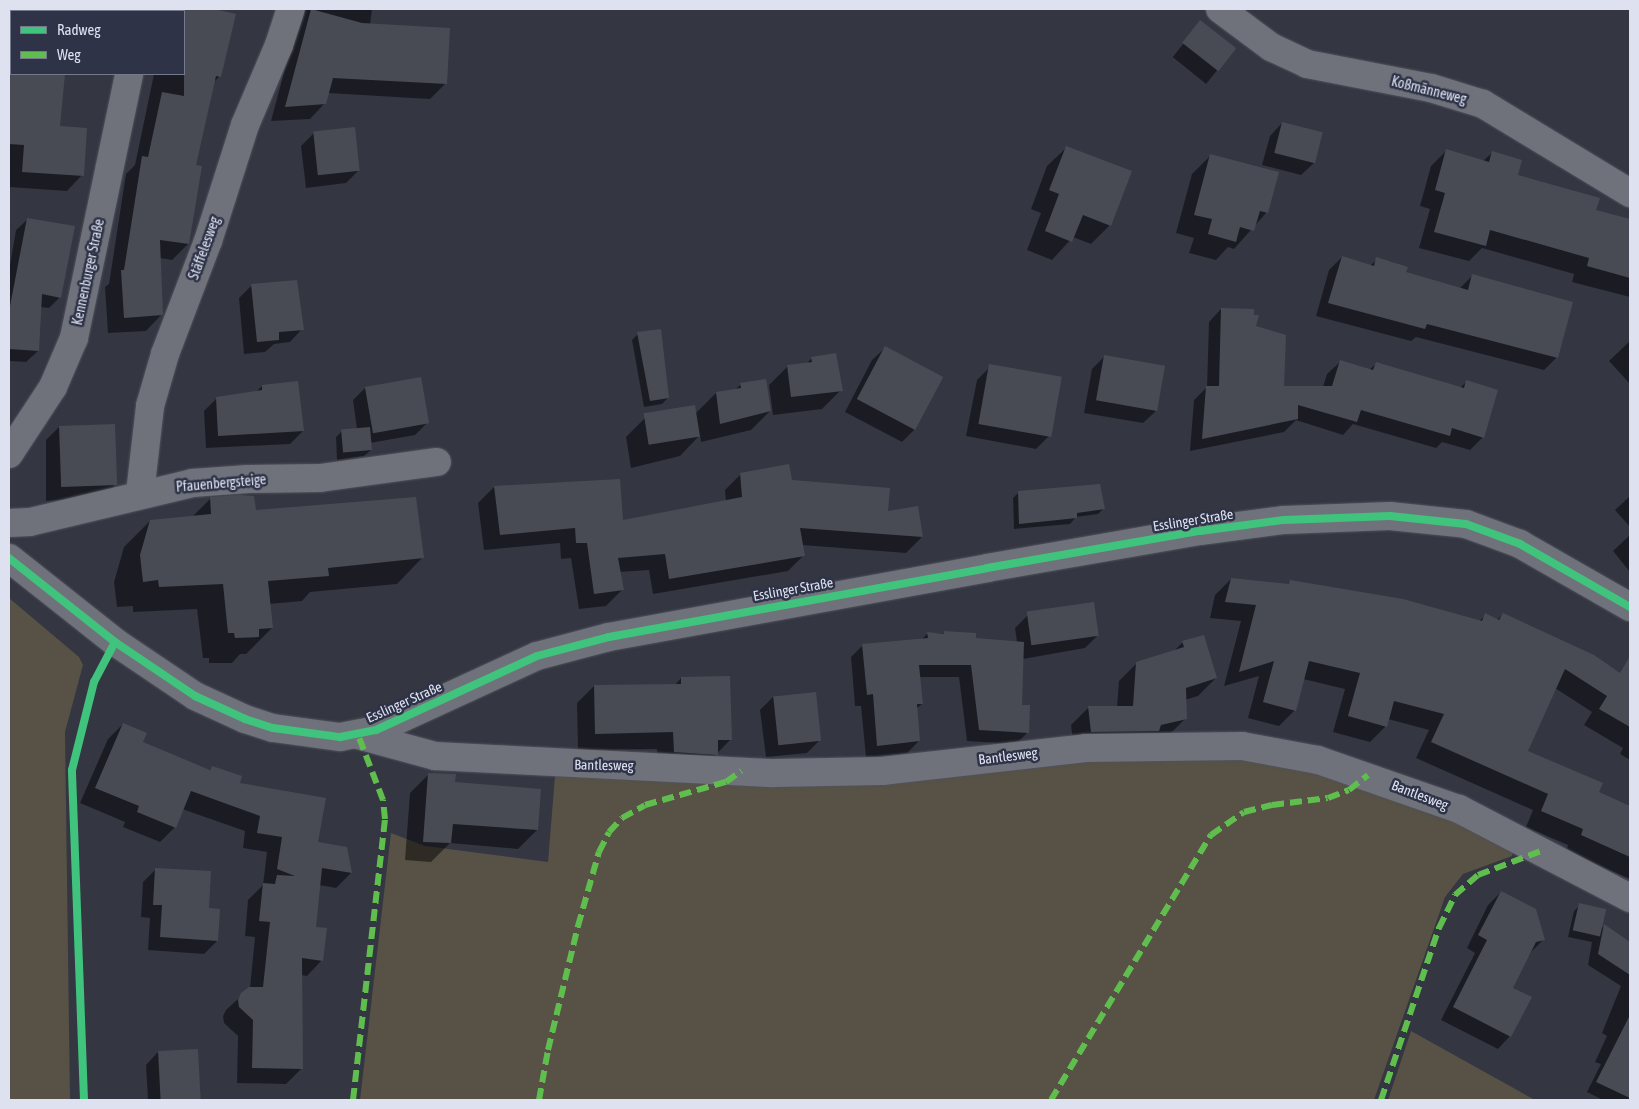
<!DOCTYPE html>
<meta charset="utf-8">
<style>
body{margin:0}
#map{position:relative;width:1639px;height:1109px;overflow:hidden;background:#343642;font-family:"Asap Condensed",sans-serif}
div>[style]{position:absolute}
.green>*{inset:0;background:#575245}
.shadow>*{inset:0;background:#0007;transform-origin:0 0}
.building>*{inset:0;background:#494b54;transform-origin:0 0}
.roads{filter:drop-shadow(0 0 1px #4f525d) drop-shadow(0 0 1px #4f525d)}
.minor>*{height:28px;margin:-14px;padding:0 14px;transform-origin:14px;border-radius:14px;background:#70727b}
.quiet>*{height:6px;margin-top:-3px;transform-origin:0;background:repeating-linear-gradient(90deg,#5fbe4e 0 12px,transparent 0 18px)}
.cycleway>*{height:8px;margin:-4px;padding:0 4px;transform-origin:4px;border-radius:4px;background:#40c37c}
span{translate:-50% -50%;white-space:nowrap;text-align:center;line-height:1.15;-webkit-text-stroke:5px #2e3348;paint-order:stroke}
.street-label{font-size:14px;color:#dee2f0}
.frame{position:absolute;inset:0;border:10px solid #dee2f0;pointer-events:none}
.legend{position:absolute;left:10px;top:10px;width:175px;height:65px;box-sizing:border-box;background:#2e3348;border:1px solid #74798b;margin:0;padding:6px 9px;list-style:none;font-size:15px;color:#dee2f0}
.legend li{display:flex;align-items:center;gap:10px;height:25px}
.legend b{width:25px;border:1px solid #74798b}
</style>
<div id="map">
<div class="green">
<i style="clip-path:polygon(9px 598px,79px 657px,83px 665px,65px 732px,70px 1100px,9px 1100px)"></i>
<i style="clip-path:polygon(1267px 757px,1454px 817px,1513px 851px,1512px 856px,1463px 874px,1445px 897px,1374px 1100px,360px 1100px,391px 833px,425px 846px,548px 862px,555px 776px,592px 778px,1019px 760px)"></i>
<i style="clip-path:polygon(1411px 1031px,1535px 1100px,1388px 1100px)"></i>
</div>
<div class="shadow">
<i style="clip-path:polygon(9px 9px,100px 9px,11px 11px,11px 74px,64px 74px,59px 127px,82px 175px,67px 191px,9px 187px)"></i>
<i style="clip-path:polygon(168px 9px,209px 9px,234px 15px,220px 76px,212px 84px,194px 166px,188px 244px,172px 260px,160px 258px,162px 314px,146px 331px,108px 333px,105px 287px,109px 284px,126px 174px,135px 165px,154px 74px,184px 74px,184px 11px,168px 11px)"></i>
<i style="clip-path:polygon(301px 9px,372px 9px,370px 25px,445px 84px,430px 99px,328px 93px,325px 103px,310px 119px,271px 121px)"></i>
<i style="left:1201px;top:22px;width:43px;height:45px;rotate:39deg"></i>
<i style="clip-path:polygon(1282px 123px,1321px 132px,1314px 163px,1301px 175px,1262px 165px,1270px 136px)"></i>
<i style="clip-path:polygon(314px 133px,359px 170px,346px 183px,306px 188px,301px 146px)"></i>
<i style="clip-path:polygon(1066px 148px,1110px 225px,1091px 244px,1073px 237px,1052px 260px,1027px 250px,1041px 213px,1031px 209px,1047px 166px)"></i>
<i style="clip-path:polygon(1446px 151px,1483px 161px,1492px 153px,1516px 176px,1595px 211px,1630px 220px,1630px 297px,1572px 282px,1574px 274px,1482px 248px,1469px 261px,1419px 248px,1430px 209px,1420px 206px,1431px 166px)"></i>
<i style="clip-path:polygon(1211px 155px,1267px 212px,1234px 249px,1228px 247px,1216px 260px,1189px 253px,1194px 238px,1176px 233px,1192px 174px)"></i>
<i style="clip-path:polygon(28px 219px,60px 297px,49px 308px,40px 307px,38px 351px,26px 362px,9px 361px,9px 271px,16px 230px)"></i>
<i style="clip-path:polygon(1342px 257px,1370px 266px,1377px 259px,1405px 273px,1459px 289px,1472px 276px,1557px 357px,1544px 370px,1416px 337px,1411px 341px,1316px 316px,1329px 270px)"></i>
<i style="clip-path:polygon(252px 285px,302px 329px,290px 342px,274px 344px,265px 352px,244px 354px,239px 298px)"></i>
<i style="clip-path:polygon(1221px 309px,1254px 327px,1283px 387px,1323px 387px,1327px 374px,1340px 362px,1369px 370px,1376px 364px,1460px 388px,1466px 382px,1483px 437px,1470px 450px,1442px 442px,1436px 448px,1353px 424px,1343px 435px,1296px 420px,1284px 432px,1190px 451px,1194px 400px,1207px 387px,1209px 322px)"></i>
<i style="clip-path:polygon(638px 334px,668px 398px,662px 404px,644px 407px,632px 340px)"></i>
<i style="clip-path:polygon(1630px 341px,1630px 384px,1609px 361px)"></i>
<i style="clip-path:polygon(885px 348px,915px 429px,902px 442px,845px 412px,872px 360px)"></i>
<i style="clip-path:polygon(1104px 357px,1156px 411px,1143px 423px,1084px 413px,1092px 369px)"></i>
<i style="clip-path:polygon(812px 358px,841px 390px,822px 409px,773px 415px,769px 385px,788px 366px,806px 364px)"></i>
<i style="clip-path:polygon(990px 367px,1049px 436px,1036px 449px,966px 436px,977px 380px)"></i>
<i style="clip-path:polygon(741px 384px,770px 411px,751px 430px,701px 442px,700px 435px,680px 456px,631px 468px,626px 437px,645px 418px,695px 414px,716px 393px,734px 391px)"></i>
<i style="clip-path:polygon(262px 386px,303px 431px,290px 444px,206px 448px,204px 411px,217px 398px,256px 392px)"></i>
<i style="clip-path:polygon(366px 387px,428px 422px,415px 435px,370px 443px,371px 450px,364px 456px,337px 460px,336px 437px,342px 431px,357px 429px,353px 400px)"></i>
<i style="clip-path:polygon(59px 427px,115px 485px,103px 497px,46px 501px,46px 440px)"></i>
<i style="clip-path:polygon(741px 474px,790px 482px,887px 512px,922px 537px,906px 553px,802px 545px,804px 555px,788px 571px,653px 594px,649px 570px,619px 572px,622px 590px,606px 606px,579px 609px,571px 558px,561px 559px,560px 543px,484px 550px,478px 503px,494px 487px,621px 521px,726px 502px,725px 490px)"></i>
<i style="clip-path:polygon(1019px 492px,1104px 508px,1098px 514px,1076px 517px,1070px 524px,1014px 529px,1013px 498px)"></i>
<i style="clip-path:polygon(1630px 496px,1630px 527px,1615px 510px)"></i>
<i style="clip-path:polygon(210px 499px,255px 512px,422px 558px,397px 584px,310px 592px,302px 601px,269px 604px,272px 628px,246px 654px,240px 654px,232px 663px,209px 663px,209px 658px,203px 658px,197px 609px,133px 612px,133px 606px,117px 607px,114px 582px,124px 547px,150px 521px,192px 517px)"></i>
<i style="clip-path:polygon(1630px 535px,1630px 572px,1613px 551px)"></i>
<i style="clip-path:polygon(1231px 579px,1288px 585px,1291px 582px,1479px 622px,1485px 615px,1497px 620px,1503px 614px,1620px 674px,1623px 671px,1630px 675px,1630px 760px,1620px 754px,1623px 748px,1584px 725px,1592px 712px,1555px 688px,1527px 752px,1598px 793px,1630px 807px,1630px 879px,1566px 851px,1568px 845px,1526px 827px,1533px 810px,1416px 758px,1429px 730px,1388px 719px,1386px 726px,1370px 742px,1333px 732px,1345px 689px,1303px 679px,1295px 710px,1279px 726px,1248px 718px,1259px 676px,1224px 686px,1241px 621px,1210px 618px,1215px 595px)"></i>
<i style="clip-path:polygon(1028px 615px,1098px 635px,1085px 648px,1023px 659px,1021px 706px,1028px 732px,1016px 744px,967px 741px,959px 677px,919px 677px,922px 704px,916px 709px,919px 741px,907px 753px,866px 757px,861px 706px,855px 706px,851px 657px,863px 645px,921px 640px,928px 633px,975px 635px,975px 640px,1017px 642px,1015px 628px)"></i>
<i style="clip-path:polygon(1183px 642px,1216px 678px,1198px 696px,1185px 700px,1186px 718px,1168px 736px,1074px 749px,1071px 725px,1089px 707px,1117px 707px,1119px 681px,1137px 663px,1173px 652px)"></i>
<i style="clip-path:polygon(681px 678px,731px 739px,700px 771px,658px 769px,657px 749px,578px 750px,577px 703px,594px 686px,675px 685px)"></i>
<i style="clip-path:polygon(773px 697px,820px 740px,807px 753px,766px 757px,760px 710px)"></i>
<i style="clip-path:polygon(123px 724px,141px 743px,209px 770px,212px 767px,317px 843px,346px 848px,351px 873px,336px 888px,319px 885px,314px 928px,322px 960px,307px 976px,301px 975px,301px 1069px,286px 1084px,237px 1083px,238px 1036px,224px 1023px,223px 1016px,226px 1010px,250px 988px,255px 937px,245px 936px,248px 900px,263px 885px,267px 852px,243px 848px,245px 831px,182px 809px,175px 827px,160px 842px,123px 827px,125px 822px,80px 803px,108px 739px)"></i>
<i style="clip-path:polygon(429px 774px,454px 783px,537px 830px,518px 849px,450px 843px,431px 862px,405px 860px,410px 793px)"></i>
<i style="clip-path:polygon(156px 869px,208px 910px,217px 941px,204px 954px,148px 950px,150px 918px,141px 917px,143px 882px)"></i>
<i style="clip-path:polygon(1501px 892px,1544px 939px,1531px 952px,1512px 988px,1510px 1036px,1498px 1049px,1441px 1020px,1475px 953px,1467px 948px,1488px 905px)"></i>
<i style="clip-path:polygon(1580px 905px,1602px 928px,1604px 926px,1630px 944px,1630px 1100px,1603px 1100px,1587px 1092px,1601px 1064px,1595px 1062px,1607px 1036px,1602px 1033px,1621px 986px,1588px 965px,1592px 942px,1568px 937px,1574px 911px)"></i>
<i style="clip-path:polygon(197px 1050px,200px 1100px,148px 1100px,146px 1065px,158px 1052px)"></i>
</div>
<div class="building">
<i style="clip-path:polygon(184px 9px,214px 9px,236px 14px,221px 77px,216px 76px,196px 165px,202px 166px,189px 244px,160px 240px,163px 315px,124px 318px,121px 270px,124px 270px,142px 156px,148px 157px,162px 92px,184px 96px)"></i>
<i style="clip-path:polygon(311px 9px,362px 23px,450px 28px,447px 84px,333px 78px,326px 104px,285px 107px)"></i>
<i style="left:1200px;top:20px;width:46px;height:29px;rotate:38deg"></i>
<i style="clip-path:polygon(9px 74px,65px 74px,60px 126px,87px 128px,84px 176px,22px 172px,24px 145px,9px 144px)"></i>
<i style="left:1282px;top:122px;width:42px;height:32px;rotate:14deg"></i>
<i style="left:355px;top:127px;width:44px;height:42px;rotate:84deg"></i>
<i style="clip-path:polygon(1066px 146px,1132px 171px,1111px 226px,1083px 215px,1072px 242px,1045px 231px,1059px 194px,1049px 190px)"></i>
<i style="clip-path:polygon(1446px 149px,1489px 162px,1492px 151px,1522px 160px,1518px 175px,1600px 198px,1596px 210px,1630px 219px,1630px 278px,1587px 266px,1589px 258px,1490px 230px,1486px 246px,1434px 232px,1445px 193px,1435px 190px)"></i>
<i style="clip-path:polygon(1210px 154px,1279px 172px,1268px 213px,1260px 211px,1254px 231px,1240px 227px,1236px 242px,1208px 234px,1212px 219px,1194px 215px)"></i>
<i style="clip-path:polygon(27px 218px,75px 226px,61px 298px,42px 294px,39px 351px,9px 349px,10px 306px)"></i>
<i style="clip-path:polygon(1342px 256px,1374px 266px,1376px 257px,1408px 267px,1406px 272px,1468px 290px,1472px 274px,1573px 302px,1558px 358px,1427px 324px,1425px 329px,1328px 303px)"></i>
<i style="clip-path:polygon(297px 280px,304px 330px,279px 332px,279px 340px,257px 342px,251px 284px)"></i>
<i style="clip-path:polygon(1221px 308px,1254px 309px,1254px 315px,1259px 315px,1256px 326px,1286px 335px,1284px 386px,1332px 386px,1340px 360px,1373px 370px,1376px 362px,1464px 388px,1466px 380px,1498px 390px,1484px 438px,1452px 428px,1450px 436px,1361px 410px,1357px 422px,1298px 405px,1298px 419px,1202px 439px,1206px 386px,1219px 386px)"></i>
<i style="clip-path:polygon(661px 329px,669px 398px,650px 401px,637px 332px)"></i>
<i style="left:885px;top:346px;width:66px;height:60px;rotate:28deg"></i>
<i style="clip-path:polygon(836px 353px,843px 391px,791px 397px,787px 365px,812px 362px,811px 357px)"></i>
<i style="left:1104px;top:355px;width:62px;height:46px;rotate:10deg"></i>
<i style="left:989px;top:364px;width:74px;height:61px;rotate:10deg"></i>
<i style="left:421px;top:377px;width:47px;height:57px;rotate:80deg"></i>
<i style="clip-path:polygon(766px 379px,771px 411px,720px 424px,716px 392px,741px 388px,740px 383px)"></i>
<i style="clip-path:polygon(298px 381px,304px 431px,218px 436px,216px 397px,262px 390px,262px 385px)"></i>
<i style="left:695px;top:405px;width:32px;height:52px;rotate:81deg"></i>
<i style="left:115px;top:424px;width:61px;height:56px;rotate:88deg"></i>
<i style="left:370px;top:427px;width:23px;height:29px;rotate:85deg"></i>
<i style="clip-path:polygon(789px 464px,792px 480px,890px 488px,888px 511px,918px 506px,923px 537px,800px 528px,805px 556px,669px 579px,665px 554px,618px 558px,624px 590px,594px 594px,587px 543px,576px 543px,575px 528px,500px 535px,494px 486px,620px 479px,623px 520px,742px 497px,740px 473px)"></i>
<i style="clip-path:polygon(1100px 484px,1105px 509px,1077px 513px,1077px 518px,1019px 524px,1018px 491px)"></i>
<i style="clip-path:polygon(239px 495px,254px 496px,256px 510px,416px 497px,424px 558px,328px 568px,329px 576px,268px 581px,273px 628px,259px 629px,259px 637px,235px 638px,234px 633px,228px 633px,223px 584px,159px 587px,158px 580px,143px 582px,140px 555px,150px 520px,211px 514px,210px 497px)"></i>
<i style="clip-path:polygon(1231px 578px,1289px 584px,1290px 580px,1403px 599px,1482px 621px,1485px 613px,1499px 620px,1503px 613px,1594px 655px,1620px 673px,1630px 656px,1630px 727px,1599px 709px,1607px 696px,1565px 669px,1528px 751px,1603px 783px,1599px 792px,1630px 806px,1630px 857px,1581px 835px,1583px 829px,1541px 811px,1548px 794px,1431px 742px,1444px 714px,1394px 701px,1387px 727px,1348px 716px,1360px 673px,1309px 661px,1296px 711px,1263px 702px,1274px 661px,1239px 672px,1256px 605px,1225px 602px)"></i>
<i style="left:1094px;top:602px;width:34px;height:68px;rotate:82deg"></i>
<i style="clip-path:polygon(944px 631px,976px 633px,976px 638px,1024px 642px,1022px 705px,1030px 705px,1029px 733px,979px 730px,971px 665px,919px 665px,923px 704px,917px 704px,920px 741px,877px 746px,873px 694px,867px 695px,862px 644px,928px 638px,927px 632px,944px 634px)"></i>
<i style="clip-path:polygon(1204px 635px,1217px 678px,1186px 688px,1187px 719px,1161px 725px,1159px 731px,1091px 732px,1088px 706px,1133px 706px,1136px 662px,1184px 647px,1182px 641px)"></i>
<i style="clip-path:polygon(730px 676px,732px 740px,718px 740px,718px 755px,674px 752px,673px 732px,595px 734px,594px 685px,681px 684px,681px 677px)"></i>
<i style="left:816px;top:692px;width:49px;height:43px;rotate:84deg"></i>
<i style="clip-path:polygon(123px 723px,147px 733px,143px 742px,210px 770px,212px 766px,242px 776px,240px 783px,326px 798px,318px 842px,347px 847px,352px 873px,322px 868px,316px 927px,327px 928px,323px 961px,302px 958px,303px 1069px,252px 1068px,253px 1020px,239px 1007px,238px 1000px,241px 993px,249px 987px,263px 987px,270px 922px,259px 921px,263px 883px,275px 884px,277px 875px,295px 876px,277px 869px,282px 837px,257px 833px,260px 816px,191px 791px,176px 828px,137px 812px,139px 806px,95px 788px)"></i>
<i style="clip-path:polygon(428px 773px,456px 774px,455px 782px,541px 789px,538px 830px,453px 824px,451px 843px,423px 842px)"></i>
<i style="clip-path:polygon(155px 868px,211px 871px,209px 908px,220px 909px,218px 941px,160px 937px,162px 905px,153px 905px)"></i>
<i style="clip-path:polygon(1501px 891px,1536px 909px,1545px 940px,1536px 942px,1513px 988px,1532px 997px,1511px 1037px,1453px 1007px,1487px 940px,1478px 935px)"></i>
<i style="left:1579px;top:903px;width:28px;height:28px;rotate:13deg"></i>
<i style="clip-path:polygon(1604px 924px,1630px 942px,1630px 975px,1598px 954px)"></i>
<i style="clip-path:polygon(1630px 1015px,1630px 1098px,1596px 1082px)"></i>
<i style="left:198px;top:1049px;width:51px;height:40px;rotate:87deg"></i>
</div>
<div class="roads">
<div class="minor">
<i style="left:1220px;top:9px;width:64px;rotate:36.7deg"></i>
<i style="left:1271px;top:47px;width:40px;rotate:25deg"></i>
<i style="left:1307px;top:64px;width:126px;rotate:11deg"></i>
<i style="left:1431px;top:88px;width:54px;rotate:17.1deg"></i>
<i style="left:1483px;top:104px;width:172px;rotate:31.2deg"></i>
<i style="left:142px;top:11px;width:2px;rotate:-90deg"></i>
<i style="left:9px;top:454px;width:80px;rotate:-56.7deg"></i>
<i style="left:53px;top:387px;width:53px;rotate:-66.8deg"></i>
<i style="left:74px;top:338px;width:270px;rotate:-78.2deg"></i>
<i style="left:140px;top:493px;width:88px;rotate:-83.4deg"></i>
<i style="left:150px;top:406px;width:54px;rotate:-73.9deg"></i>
<i style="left:165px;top:354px;width:121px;rotate:-69.2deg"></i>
<i style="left:208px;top:241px;width:122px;rotate:-72.3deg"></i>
<i style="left:245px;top:125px;width:87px;rotate:-67deg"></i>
<i style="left:279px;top:45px;width:38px;rotate:-72deg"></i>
<i style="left:9px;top:523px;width:21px;rotate:-3deg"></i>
<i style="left:30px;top:522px;width:167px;rotate:-13.5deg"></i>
<i style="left:192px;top:483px;width:56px;rotate:-4.1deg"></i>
<i style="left:248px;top:479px;width:72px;rotate:-0.8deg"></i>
<i style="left:320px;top:478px;width:118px;rotate:-7.8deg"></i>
<i style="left:9px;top:558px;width:135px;rotate:38.4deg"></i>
<i style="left:115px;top:642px;width:97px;rotate:34deg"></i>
<i style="left:195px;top:696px;width:55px;rotate:24.7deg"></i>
<i style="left:245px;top:719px;width:29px;rotate:18deg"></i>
<i style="left:273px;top:728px;width:68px;rotate:7.7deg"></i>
<i style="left:340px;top:737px;width:37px;rotate:-11deg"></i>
<i style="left:376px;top:730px;width:177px;rotate:-24.7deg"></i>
<i style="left:537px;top:656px;width:74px;rotate:-14.8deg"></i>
<i style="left:609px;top:637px;width:384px;rotate:-10.3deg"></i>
<i style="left:987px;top:568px;width:216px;rotate:-9.9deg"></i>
<i style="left:1200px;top:531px;width:85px;rotate:-7.5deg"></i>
<i style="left:1284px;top:520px;width:106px;rotate:-2.2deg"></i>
<i style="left:1390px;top:516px;width:76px;rotate:6deg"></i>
<i style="left:1466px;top:524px;width:58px;rotate:20.3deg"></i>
<i style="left:1520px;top:544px;width:127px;rotate:29.8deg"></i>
<i style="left:358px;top:735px;width:80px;rotate:15.3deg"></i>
<i style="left:435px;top:756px;width:339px;rotate:2.9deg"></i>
<i style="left:774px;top:773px;width:108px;rotate:-1.1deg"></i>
<i style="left:882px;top:771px;width:205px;rotate:-6.4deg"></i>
<i style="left:1086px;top:748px;width:156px;rotate:-0.7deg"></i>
<i style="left:1242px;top:746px;width:77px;rotate:10.4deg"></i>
<i style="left:1318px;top:760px;width:149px;rotate:19.2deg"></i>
<i style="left:1459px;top:809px;width:193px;rotate:27.5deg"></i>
</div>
</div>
<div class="quiet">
<i style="left:353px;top:1100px;width:283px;rotate:-83.5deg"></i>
<i style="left:385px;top:819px;width:19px;rotate:-96deg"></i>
<i style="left:383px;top:800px;width:70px;rotate:-111deg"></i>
<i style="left:539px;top:1100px;width:51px;rotate:-79.8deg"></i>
<i style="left:548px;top:1050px;width:128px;rotate:-76.4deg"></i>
<i style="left:578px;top:926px;width:77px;rotate:-74.2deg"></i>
<i style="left:599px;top:852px;width:22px;rotate:-63deg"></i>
<i style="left:609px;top:832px;width:19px;rotate:-47deg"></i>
<i style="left:622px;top:818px;width:26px;rotate:-29deg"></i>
<i style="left:645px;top:805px;width:84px;rotate:-15.9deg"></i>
<i style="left:726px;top:782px;width:19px;rotate:-36deg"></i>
<i style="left:1051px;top:1100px;width:310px;rotate:-58.9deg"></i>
<i style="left:1211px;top:835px;width:40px;rotate:-34.9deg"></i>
<i style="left:1244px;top:812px;width:29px;rotate:-14deg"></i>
<i style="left:1272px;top:805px;width:56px;rotate:-7.1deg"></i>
<i style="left:1328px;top:798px;width:22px;rotate:-21deg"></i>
<i style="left:1349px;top:790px;width:24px;rotate:-38deg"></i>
<i style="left:1381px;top:1100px;width:182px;rotate:-71.4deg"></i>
<i style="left:1439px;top:928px;width:37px;rotate:-64deg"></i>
<i style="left:1455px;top:895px;width:30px;rotate:-41deg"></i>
<i style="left:1478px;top:875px;width:67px;rotate:-20.9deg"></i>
</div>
<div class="cycleway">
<i style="left:9px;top:558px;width:135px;rotate:38.4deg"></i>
<i style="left:115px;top:642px;width:97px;rotate:34deg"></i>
<i style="left:195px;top:696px;width:55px;rotate:24.7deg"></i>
<i style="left:245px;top:719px;width:29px;rotate:18deg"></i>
<i style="left:273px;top:728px;width:68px;rotate:7.7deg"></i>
<i style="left:340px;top:737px;width:37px;rotate:-11deg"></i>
<i style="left:376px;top:730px;width:177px;rotate:-24.7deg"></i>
<i style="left:537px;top:656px;width:74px;rotate:-14.8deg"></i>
<i style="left:609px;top:637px;width:384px;rotate:-10.3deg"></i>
<i style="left:987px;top:568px;width:216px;rotate:-9.9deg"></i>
<i style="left:1200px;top:531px;width:85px;rotate:-7.5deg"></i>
<i style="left:1284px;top:520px;width:106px;rotate:-2.2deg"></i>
<i style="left:1390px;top:516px;width:76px;rotate:6deg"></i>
<i style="left:1466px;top:524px;width:58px;rotate:20.3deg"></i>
<i style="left:1520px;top:544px;width:127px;rotate:29.8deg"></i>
<i style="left:84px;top:1100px;width:330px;rotate:-92.1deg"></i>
<i style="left:72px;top:770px;width:91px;rotate:-76deg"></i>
<i style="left:94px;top:682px;width:45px;rotate:-62.3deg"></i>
</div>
<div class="street-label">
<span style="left:1429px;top:90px;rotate:14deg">Koßmänneweg</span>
<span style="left:204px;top:248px;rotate:-70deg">Stäffelesweg</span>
<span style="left:88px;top:272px;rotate:-78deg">Kennenburger Straße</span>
<span style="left:221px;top:483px;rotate:-5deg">Pfauenbergsteige</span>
<span style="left:1193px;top:520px;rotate:-9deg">Esslinger Straße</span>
<span style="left:793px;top:589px;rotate:-10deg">Esslinger Straße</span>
<span style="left:404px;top:702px;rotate:-24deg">Esslinger Straße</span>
<span style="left:1008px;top:756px;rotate:-7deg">Bantlesweg</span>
<span style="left:604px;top:765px;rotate:1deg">Bantlesweg</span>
<span style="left:1420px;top:795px;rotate:21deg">Bantlesweg</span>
</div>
<div class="frame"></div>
<ul class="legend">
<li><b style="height:6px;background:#40c37c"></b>Radweg</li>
<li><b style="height:6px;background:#5fbe4e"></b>Weg</li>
</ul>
</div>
